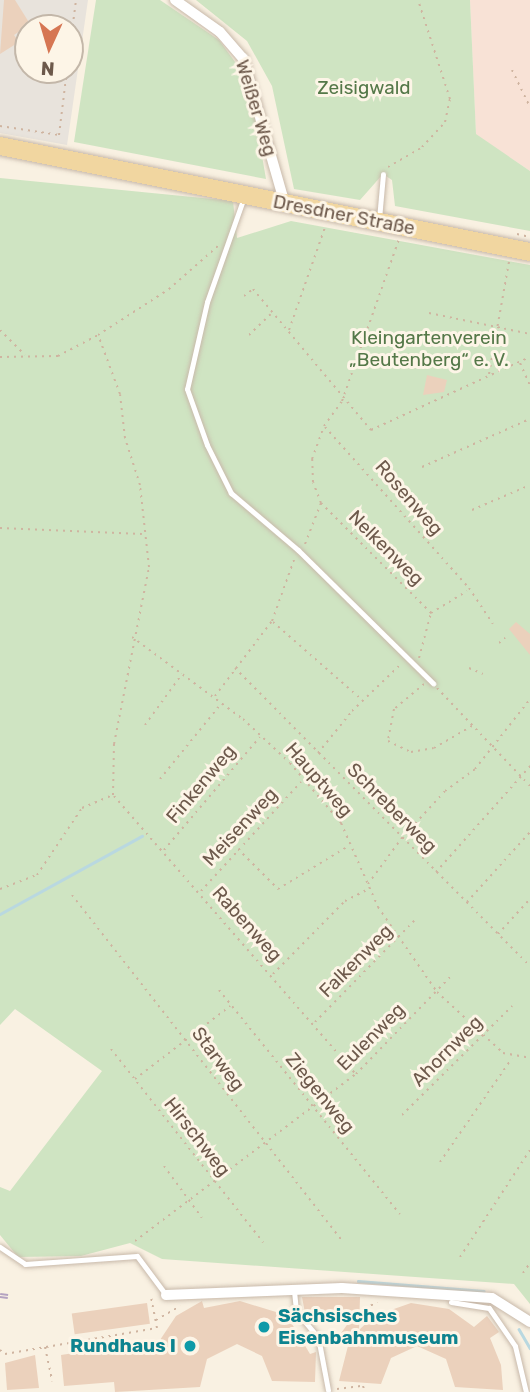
<!DOCTYPE html>
<meta charset="utf-8">
<style>
body{margin:0}
#map{position:relative;width:530px;height:1392px;overflow:hidden;background:#f9f1e2;font-family:Rubik,sans-serif}
div>[style]{position:absolute}
.commercial>*{inset:0;background:#f8e2d6}
.industrial>*{inset:0;background:#e8e3dc}
.green>*{inset:0;background:#cfe4c2}
.stream>*{height:2.5px;margin:-1.25px;padding:0 1.25px;transform-origin:1.25px;border-radius:1.25px;background:#b9d8e0}
.building>*{inset:0;background:#ebd1bc;transform-origin:0 0}
.path>*{height:2px;margin-top:-1px;transform-origin:0;background:repeating-linear-gradient(90deg,#cfb4a0 0 2px,transparent 0 7px)}
.roads{filter:drop-shadow(0 0 2px #c8b9aa) drop-shadow(0 0 2px #c8b9aa)}
.lane>*{height:5px;margin:-2.5px;padding:0 2.5px;transform-origin:2.5px;border-radius:2.5px;background:#fff}
.street>*{height:10px;margin:-5px;padding:0 5px;transform-origin:5px;border-radius:5px;background:#fff}
.primary>*{height:18px;margin:-9px;padding:0 9px;transform-origin:9px;border-radius:9px;background:#f1d6a0}
.rail>*{height:5px;margin-top:-2.5px;transform-origin:0;background:repeating-linear-gradient(90deg,#fdf5e7 0 8px,#b4a2c0 0 16px);box-sizing:border-box;border-block:2px solid #b4a2c0}
.dots>*{width:19px;height:19px;translate:-50% -50%;box-sizing:border-box;border:4px solid #fdf5e7;border-radius:50%}
span{translate:-50% -50%;white-space:nowrap;text-align:center;line-height:1.15;-webkit-text-stroke:6px #fdf5e7;paint-order:stroke}
.park-label{font-size:19px;color:#547848}
.street-label{font-size:19px;color:#6d594b}
.culture-label{font-size:19px;color:#0d838f;font-weight:700}
.left{translate:0 -50%;text-align:left}
.right{translate:-100% -50%;text-align:right}
.north{position:absolute;left:14px;top:14px;width:70px;height:70px;box-sizing:border-box;background:#fdf5e7;border:2px solid #c3b7a9;border-radius:50%;rotate:184deg;font-size:19px;font-weight:700;line-height:28px;text-align:center;color:#6d594b}
.north::after{content:'';display:block;margin:auto;width:24px;height:32px;background:#d67653;clip-path:polygon(50% 0,100% 100%,50% 72%,0 100%)}
</style>
<div id="map">
<div class="commercial">
<i style="clip-path:polygon(470px 0,530px 0,530px 171px,476px 135px)"></i>
</div>
<div class="industrial">
<i style="clip-path:polygon(evenodd,0 0,88px 0,67px 145px,0 133px,0 0,28px 28px,70px 28px,70px 70px,28px 70px,28px 28px)"></i>
</div>
<div class="green">
<i style="clip-path:polygon(96px 0,160px 0,219px 40px,249px 81px,266px 179px,74px 142px)"></i>
<i style="clip-path:polygon(196px 0,470px 0,476px 134px,530px 171px,530px 231px,395px 206px,392px 180px,383px 174px,360px 200px,294px 189px,272px 86px,247px 41px)"></i>
<i style="clip-path:polygon(0 178px,233px 201px,237px 238px,291px 221px,530px 265px,530px 1304px,514px 1284px,162px 1259px,130px 1243px,81px 1256px,18px 1257px,0 1235px,0 1187px,10px 1191px,102px 1071px,15px 1009px,0 1025px)"></i>
</div>
<div class="stream">
<i style="left:0;top:914px;width:162px;rotate:-28.8deg"></i>
<i style="left:358px;top:1281px;width:126px;rotate:4.5deg"></i>
<i style="left:519px;top:1329px;width:22px;rotate:60deg"></i>
</div>
<div class="building">
<i style="clip-path:polygon(4px 0,15px 0,30px 24px,14px 35px,19px 42px,0 54px)"></i>
<i style="clip-path:polygon(427px 375px,447px 380px,444px 392px,423px 395px)"></i>
<i style="clip-path:polygon(516px 622px,530px 634px,530px 655px,509px 629px)"></i>
<i style="clip-path:polygon(302px 1297px,360px 1297px,359px 1330px,374px 1316px,411px 1303px,449px 1309px,474px 1327px,487px 1316px,499px 1332px,490px 1338px,501px 1365px,503px 1390px,455px 1387px,446px 1359px,417px 1346px,391px 1358px,381px 1384px,339px 1381px,349px 1342px,339px 1336px,354px 1315px,305px 1313px)"></i>
<i style="clip-path:polygon(202px 1301px,204px 1308px,240px 1301px,276px 1312px,292px 1324px,310px 1354px,316px 1352px,315px 1382px,272px 1381px,262px 1356px,237px 1344px,207px 1359px,200px 1387px,115px 1392px,114px 1382px,64px 1386px,61px 1355px,153px 1341px,154px 1349px,176px 1316px)"></i>
<i style="left:147px;top:1303px;width:21px;height:76px;rotate:82deg"></i>
<i style="clip-path:polygon(35px 1355px,39px 1388px,7px 1390px,5px 1363px)"></i>
</div>
<div class="path">
<i style="left:70px;top:47px;width:47px;rotate:-82.7deg"></i>
<i style="left:512px;top:70px;width:41px;rotate:64.1deg"></i>
<i style="left:0;top:126px;width:60px;rotate:8.7deg"></i>
<i style="left:59px;top:135px;width:65px;rotate:-83deg"></i>
<i style="left:388px;top:167px;width:39px;rotate:-30deg"></i>
<i style="left:422px;top:147px;width:34px;rotate:-47deg"></i>
<i style="left:445px;top:122px;width:24px;rotate:-78deg"></i>
<i style="left:450px;top:99px;width:104px;rotate:-107.9deg"></i>
<i style="left:517px;top:234px;width:13px;rotate:13deg"></i>
<i style="left:244px;top:296px;width:11px;rotate:-38deg"></i>
<i style="left:253px;top:289px;width:184px;rotate:50.1deg"></i>
<i style="left:371px;top:430px;width:175px;rotate:-24.7deg"></i>
<i style="left:429px;top:313px;width:103px;rotate:11.7deg"></i>
<i style="left:0;top:330px;width:35px;rotate:45deg"></i>
<i style="left:289px;top:330px;width:109px;rotate:-70.7deg"></i>
<i style="left:249px;top:335px;width:30px;rotate:-44deg"></i>
<i style="left:0;top:357px;width:58px;rotate:-1deg"></i>
<i style="left:58px;top:356px;width:45px;rotate:-27.7deg"></i>
<i style="left:98px;top:335px;width:85px;rotate:-32.9deg"></i>
<i style="left:169px;top:289px;width:67px;rotate:-41.3deg"></i>
<i style="left:520px;top:363px;width:24px;rotate:66deg"></i>
<i style="left:489px;top:374px;width:114px;rotate:-79.9deg"></i>
<i style="left:325px;top:427px;width:216px;rotate:48.2deg"></i>
<i style="left:469px;top:588px;width:43px;rotate:56.3deg"></i>
<i style="left:422px;top:467px;width:118px;rotate:-24deg"></i>
<i style="left:321px;top:503px;width:156px;rotate:45deg"></i>
<i style="left:472px;top:510px;width:63px;rotate:-23.3deg"></i>
<i style="left:0;top:528px;width:142px;rotate:2.4deg"></i>
<i style="left:305px;top:544px;width:44px;rotate:-68.7deg"></i>
<i style="left:321px;top:503px;width:22px;rotate:-111deg"></i>
<i style="left:313px;top:482px;width:23px;rotate:-92deg"></i>
<i style="left:312px;top:459px;width:35px;rotate:-70deg"></i>
<i style="left:324px;top:426px;width:31px;rotate:-54deg"></i>
<i style="left:342px;top:401px;width:172px;rotate:-70.6deg"></i>
<i style="left:273px;top:622px;width:117px;rotate:41.2deg"></i>
<i style="left:132px;top:637px;width:138px;rotate:36.5deg"></i>
<i style="left:243px;top:719px;width:64px;rotate:43.1deg"></i>
<i style="left:290px;top:763px;width:79px;rotate:49.6deg"></i>
<i style="left:341px;top:823px;width:92px;rotate:66.2deg"></i>
<i style="left:378px;top:907px;width:103px;rotate:55.2deg"></i>
<i style="left:437px;top:992px;width:90px;rotate:42.7deg"></i>
<i style="left:503px;top:1053px;width:27px;rotate:10deg"></i>
<i style="left:499px;top:643px;width:8px;rotate:-40deg"></i>
<i style="left:419px;top:658px;width:47px;rotate:-75.1deg"></i>
<i style="left:431px;top:613px;width:42px;rotate:-31.4deg"></i>
<i style="left:235px;top:668px;width:419px;rotate:45.3deg"></i>
<i style="left:469px;top:668px;width:15px;rotate:23deg"></i>
<i style="left:424px;top:684px;width:39px;rotate:140deg"></i>
<i style="left:394px;top:709px;width:33px;rotate:101deg"></i>
<i style="left:388px;top:741px;width:25px;rotate:26deg"></i>
<i style="left:411px;top:752px;width:23px;rotate:-10deg"></i>
<i style="left:434px;top:748px;width:44px;rotate:-30.1deg"></i>
<i style="left:437px;top:688px;width:135px;rotate:46.5deg"></i>
<i style="left:215px;top:696px;width:94px;rotate:-52.8deg"></i>
<i style="left:272px;top:621px;width:68px;rotate:-70.2deg"></i>
<i style="left:145px;top:725px;width:63px;rotate:-54deg"></i>
<i style="left:318px;top:753px;width:54px;rotate:-51deg"></i>
<i style="left:352px;top:711px;width:69px;rotate:-43.8deg"></i>
<i style="left:160px;top:779px;width:97px;rotate:-50.9deg"></i>
<i style="left:114px;top:796px;width:369px;rotate:49deg"></i>
<i style="left:238px;top:849px;width:57px;rotate:45deg"></i>
<i style="left:278px;top:889px;width:84px;rotate:-31.4deg"></i>
<i style="left:164px;top:850px;width:148px;rotate:-49.7deg"></i>
<i style="left:436px;top:872px;width:142px;rotate:-48.4deg"></i>
<i style="left:368px;top:884px;width:56px;rotate:-53.7deg"></i>
<i style="left:401px;top:839px;width:65px;rotate:-47.5deg"></i>
<i style="left:445px;top:791px;width:37px;rotate:-36deg"></i>
<i style="left:475px;top:769px;width:89px;rotate:-51.8deg"></i>
<i style="left:0;top:889px;width:40px;rotate:-21deg"></i>
<i style="left:37px;top:875px;width:81px;rotate:-56.1deg"></i>
<i style="left:82px;top:808px;width:34px;rotate:-23deg"></i>
<i style="left:113px;top:795px;width:51px;rotate:-88.9deg"></i>
<i style="left:114px;top:744px;width:180px;rotate:-78.8deg"></i>
<i style="left:149px;top:567px;width:82px;rotate:-96.3deg"></i>
<i style="left:140px;top:485px;width:49px;rotate:-107.7deg"></i>
<i style="left:125px;top:438px;width:44px;rotate:-96.5deg"></i>
<i style="left:120px;top:394px;width:63px;rotate:-110.4deg"></i>
<i style="left:201px;top:891px;width:148px;rotate:-47.5deg"></i>
<i style="left:72px;top:895px;width:438px;rotate:52deg"></i>
<i style="left:467px;top:902px;width:94px;rotate:-48deg"></i>
<i style="left:498px;top:934px;width:47px;rotate:-47.6deg"></i>
<i style="left:273px;top:974px;width:103px;rotate:-45.4deg"></i>
<i style="left:345px;top:901px;width:27px;rotate:-27deg"></i>
<i style="left:219px;top:990px;width:288px;rotate:51.1deg"></i>
<i style="left:315px;top:1022px;width:144px;rotate:-45.6deg"></i>
<i style="left:111px;top:1049px;width:246px;rotate:51.8deg"></i>
<i style="left:135px;top:1079px;width:120px;rotate:-37.5deg"></i>
<i style="left:402px;top:1115px;width:155px;rotate:-44.7deg"></i>
<i style="left:440px;top:1162px;width:126px;rotate:-55.3deg"></i>
<i style="left:164px;top:1166px;width:64px;rotate:53.8deg"></i>
<i style="left:135px;top:1241px;width:277px;rotate:-37.1deg"></i>
<i style="left:356px;top:1074px;width:139px;rotate:-45.9deg"></i>
<i style="left:460px;top:1257px;width:128px;rotate:-56.8deg"></i>
<i style="left:523px;top:1273px;width:12px;rotate:-55deg"></i>
<i style="left:314px;top:1319px;width:33px;rotate:2deg"></i>
<i style="left:347px;top:1320px;width:35px;rotate:-31deg"></i>
<i style="left:156px;top:1320px;width:28px;rotate:-30deg"></i>
<i style="left:45px;top:1347px;width:35px;rotate:78deg"></i>
<i style="left:0;top:1350px;width:6px;rotate:39deg"></i>
<i style="left:5px;top:1354px;width:154px;rotate:-9.7deg"></i>
<i style="left:157px;top:1328px;width:33px;rotate:-101deg"></i>
<i style="left:337px;top:1389px;width:26px;rotate:-7deg"></i>
<i style="left:363px;top:1386px;width:6px;rotate:72deg"></i>
</div>
<div class="roads">
<div class="lane">
<i style="left:244px;top:197px;width:111px;rotate:109.4deg"></i>
<i style="left:207px;top:302px;width:89px;rotate:102.9deg"></i>
<i style="left:187px;top:389px;width:59px;rotate:70.3deg"></i>
<i style="left:207px;top:445px;width:54px;rotate:63.4deg"></i>
<i style="left:231px;top:493px;width:88px;rotate:40.4deg"></i>
<i style="left:298px;top:550px;width:190px;rotate:44.6deg"></i>
<i style="left:379px;top:219px;width:45px;rotate:-84.9deg"></i>
<i style="left:0;top:1247px;width:30px;rotate:34deg"></i>
<i style="left:25px;top:1264px;width:112px;rotate:-4.1deg"></i>
<i style="left:137px;top:1256px;width:49px;rotate:53.4deg"></i>
<i style="left:294px;top:1291px;width:20px;rotate:84deg"></i>
<i style="left:296px;top:1311px;width:34px;rotate:50deg"></i>
<i style="left:318px;top:1337px;width:54px;rotate:79.3deg"></i>
<i style="left:451px;top:1302px;width:38px;rotate:9deg"></i>
<i style="left:489px;top:1308px;width:46px;rotate:55.6deg"></i>
<i style="left:515px;top:1346px;width:47px;rotate:76.6deg"></i>
</div>
<div class="street">
<i style="left:175px;top:0;width:55px;rotate:35.4deg"></i>
<i style="left:220px;top:32px;width:35px;rotate:49deg"></i>
<i style="left:243px;top:58px;width:152px;rotate:74deg"></i>
<i style="left:166px;top:1295px;width:176px;rotate:-2.3deg"></i>
<i style="left:342px;top:1288px;width:150px;rotate:3.8deg"></i>
<i style="left:492px;top:1298px;width:45px;rotate:32.3deg"></i>
</div>
<div class="primary">
<i style="left:0;top:146px;width:540px;rotate:11.31deg"></i>
</div>
</div>
<div class="rail">
<i style="left:0;top:1295px;width:8px;rotate:7deg"></i>
</div>
<div class="dots">
<i style="left:264px;top:1327px;background:#0f9aa8"></i>
<i style="left:190px;top:1346px;background:#0f9aa8"></i>
</div>
<div class="park-label">
<span style="left:364px;top:88px">Zeisigwald</span>
<span style="left:429px;top:349px">Kleingartenverein<br>„Beutenberg“ e. V.</span>
</div>
<div class="street-label">
<span style="left:256px;top:108px;rotate:73deg">Weißer Weg</span>
<span style="left:344px;top:215px;rotate:11deg">Dresdner Straße</span>
<span style="left:409px;top:498px;rotate:49deg">Rosenweg</span>
<span style="left:386px;top:548px;rotate:45deg">Nelkenweg</span>
<span style="left:319px;top:780px;rotate:49deg">Hauptweg</span>
<span style="left:201px;top:784px;rotate:-50deg">Finkenweg</span>
<span style="left:392px;top:808px;rotate:45deg">Schreberweg</span>
<span style="left:240px;top:827px;rotate:-47deg">Meisenweg</span>
<span style="left:247px;top:924px;rotate:48deg">Rabenweg</span>
<span style="left:356px;top:961px;rotate:-45deg">Falkenweg</span>
<span style="left:371px;top:1037px;rotate:-45deg">Eulenweg</span>
<span style="left:447px;top:1051px;rotate:-45deg">Ahornweg</span>
<span style="left:218px;top:1059px;rotate:53deg">Starweg</span>
<span style="left:320px;top:1093px;rotate:51deg">Ziegenweg</span>
<span style="left:197px;top:1137px;rotate:52deg">Hirschweg</span>
</div>
<div class="culture-label">
<span class="left" style="left:278px;top:1327px">Sächsisches<br>Eisenbahnmuseum</span>
<span class="right" style="left:176px;top:1346px">Rundhaus I</span>
</div>
<div class="north">N</div>
</div>
